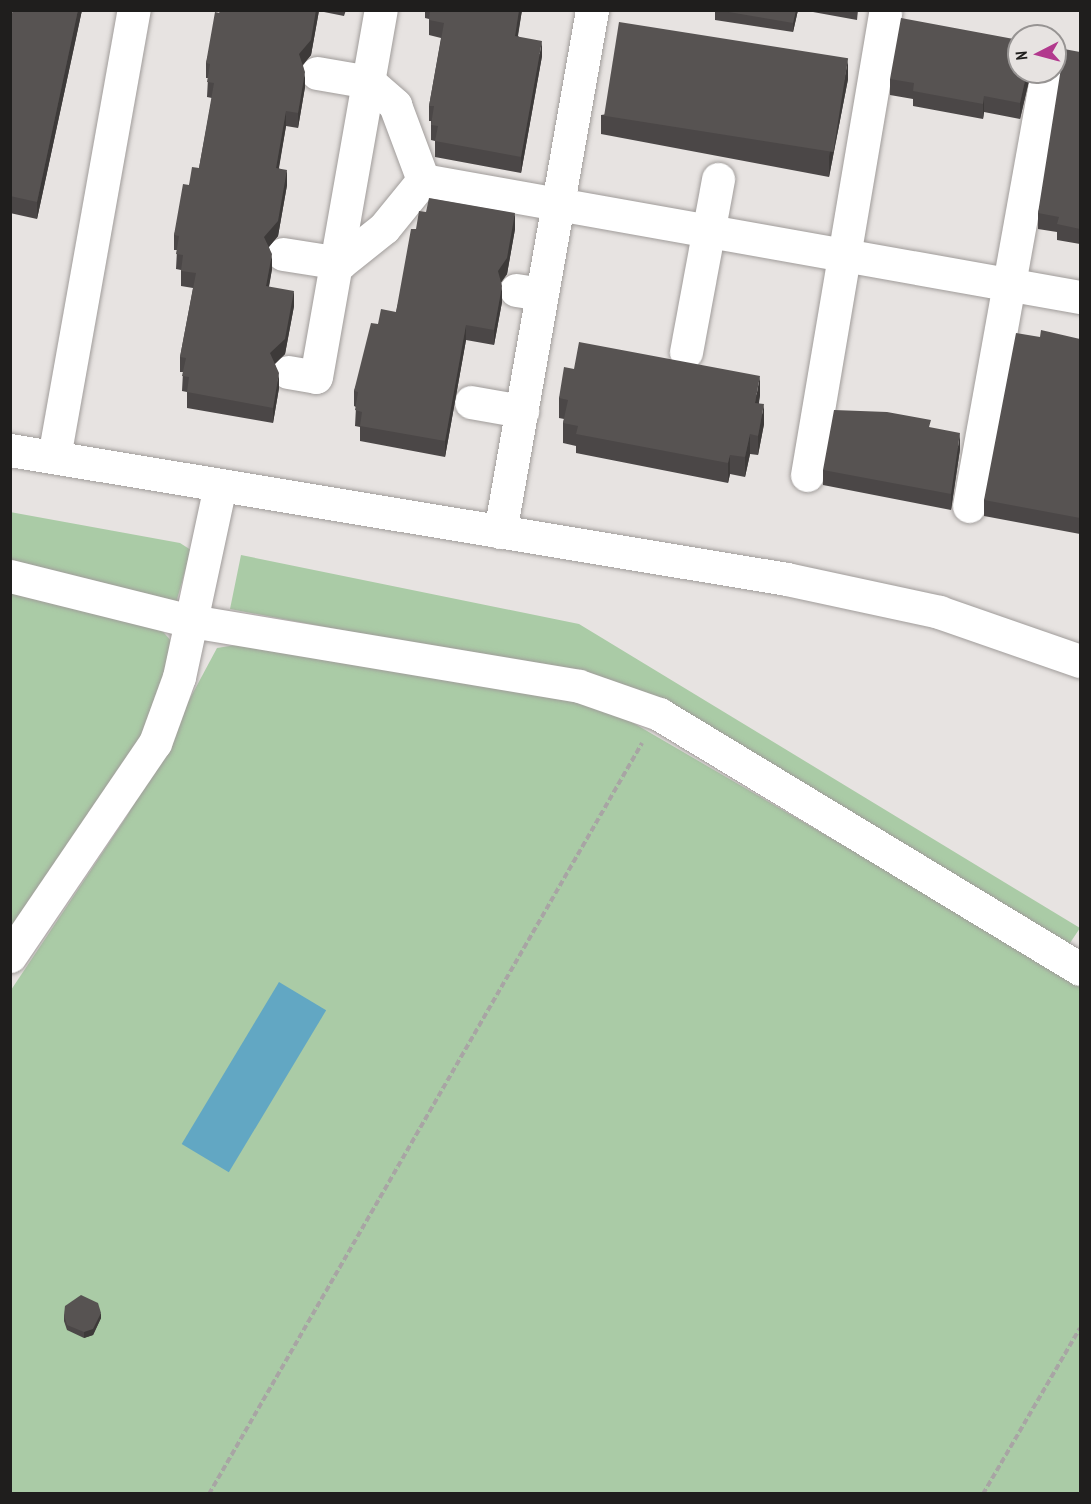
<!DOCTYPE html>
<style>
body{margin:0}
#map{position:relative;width:1091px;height:1504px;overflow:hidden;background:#e7e3e1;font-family:"PT Sans Narrow",sans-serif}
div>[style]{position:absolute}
.green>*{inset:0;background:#aacba6}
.water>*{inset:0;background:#62a7c3;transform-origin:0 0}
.path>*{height:4px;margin-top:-2px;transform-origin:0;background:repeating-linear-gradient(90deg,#a8a5a4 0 6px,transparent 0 9px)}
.roads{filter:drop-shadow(0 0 2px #a09c9a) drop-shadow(0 0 2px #a09c9a)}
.minor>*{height:33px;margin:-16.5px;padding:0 16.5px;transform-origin:16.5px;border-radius:16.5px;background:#fff}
.wall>*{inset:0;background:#4b4747}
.shaded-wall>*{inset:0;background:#3d3a39}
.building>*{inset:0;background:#575352;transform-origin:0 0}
span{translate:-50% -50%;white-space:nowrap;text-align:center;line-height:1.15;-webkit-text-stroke:6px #e7e3e1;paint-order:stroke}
.frame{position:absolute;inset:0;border:12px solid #1f1e1d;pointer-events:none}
.north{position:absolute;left:1007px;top:24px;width:60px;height:60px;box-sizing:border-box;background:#e7e3e1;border:2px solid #979493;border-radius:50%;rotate:264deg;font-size:16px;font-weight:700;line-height:24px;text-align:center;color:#1f1e1d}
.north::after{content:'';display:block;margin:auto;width:21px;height:27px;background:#b2398d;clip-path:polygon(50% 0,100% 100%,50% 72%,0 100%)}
</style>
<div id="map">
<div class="green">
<i style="clip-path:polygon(10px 512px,180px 543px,191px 550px,176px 603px,11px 569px)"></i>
<i style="clip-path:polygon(241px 555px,579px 624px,1080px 928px,1068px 946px,585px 676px,230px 609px)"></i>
<i style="clip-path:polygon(11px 590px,157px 625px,173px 643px,174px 655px,140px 739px,11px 930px)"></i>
<i style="clip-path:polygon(242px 644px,573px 696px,611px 710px,1080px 983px,1080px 1493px,11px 1494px,11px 990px,127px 816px,217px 648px)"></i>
</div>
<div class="water">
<i style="left:279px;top:982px;width:55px;height:189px;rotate:31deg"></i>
</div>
<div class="path">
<i style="left:209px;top:1494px;width:867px;rotate:-60.03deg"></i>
<i style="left:983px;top:1494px;width:192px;rotate:-59.7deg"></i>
</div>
<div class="roads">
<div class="minor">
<i style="left:317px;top:73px;width:53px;rotate:9.8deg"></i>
<i style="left:369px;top:82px;width:35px;rotate:41deg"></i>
<i style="left:395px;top:105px;width:80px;rotate:69.5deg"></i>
<i style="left:423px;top:180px;width:667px;rotate:10.1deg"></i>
<i style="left:283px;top:254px;width:58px;rotate:9deg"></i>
<i style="left:340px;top:263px;width:56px;rotate:-38.5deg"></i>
<i style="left:384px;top:228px;width:62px;rotate:-50.9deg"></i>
<i style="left:516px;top:290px;width:26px;rotate:9deg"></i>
<i style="left:686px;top:352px;width:176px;rotate:-79.5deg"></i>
<i style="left:288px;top:372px;width:28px;rotate:10deg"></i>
<i style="left:316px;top:377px;width:373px;rotate:-80deg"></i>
<i style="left:471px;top:402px;width:52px;rotate:10deg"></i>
<i style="left:10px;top:450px;width:788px;rotate:9.43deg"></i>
<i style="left:787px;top:579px;width:156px;rotate:12.2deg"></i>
<i style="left:939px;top:612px;width:149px;rotate:19.2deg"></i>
<i style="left:54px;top:457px;width:454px;rotate:-79.9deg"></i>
<i style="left:807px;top:475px;width:468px;rotate:-80.4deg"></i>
<i style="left:969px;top:506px;width:441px;rotate:-79.8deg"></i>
<i style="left:500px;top:532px;width:530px;rotate:-80deg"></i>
<i style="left:10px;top:576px;width:187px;rotate:14deg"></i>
<i style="left:191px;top:621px;width:393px;rotate:9.5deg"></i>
<i style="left:579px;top:686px;width:85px;rotate:19.3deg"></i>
<i style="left:659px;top:714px;width:492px;rotate:31.2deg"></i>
<i style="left:10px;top:956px;width:258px;rotate:-55.8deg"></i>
<i style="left:155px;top:743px;width:70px;rotate:-70deg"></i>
<i style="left:179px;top:677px;width:195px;rotate:-77.9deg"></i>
</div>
</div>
<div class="wall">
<i style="clip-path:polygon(13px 10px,82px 10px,37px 219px,10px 213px,10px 23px)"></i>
<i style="clip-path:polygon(220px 10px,346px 10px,344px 16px,319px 11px,311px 55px,303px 65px,305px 87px,298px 128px,286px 126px,279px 168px,287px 185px,278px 236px,269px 247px,272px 269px,269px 287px,294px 306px,285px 354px,275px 364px,279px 388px,273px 423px,187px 408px,187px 392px,182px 391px,183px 372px,180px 372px,180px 357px,193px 288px,181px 286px,181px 270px,176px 269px,177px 250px,174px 250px,174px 235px,189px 185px,199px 168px,212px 98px,207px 97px,208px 78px,206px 78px,206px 63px)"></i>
<i style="clip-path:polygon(425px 10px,522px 10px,518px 36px,542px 56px,521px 173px,435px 157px,435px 141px,431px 140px,431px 121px,429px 121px,429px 106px,441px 38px,429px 35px,429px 19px,425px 18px)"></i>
<i style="clip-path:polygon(715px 10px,798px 10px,793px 32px,715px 20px)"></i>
<i style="clip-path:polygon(802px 10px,858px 10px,857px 20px)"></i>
<i style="clip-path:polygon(1080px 52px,1080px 244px,1057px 240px,1057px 232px,1038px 229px,1038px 213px)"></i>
<i style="clip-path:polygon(1019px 72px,1031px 72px,1020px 119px,984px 112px,983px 119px,913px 106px,913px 99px,890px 95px,890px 79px)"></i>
<i style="clip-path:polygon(848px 79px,829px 177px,601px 134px,601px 115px)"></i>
<i style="clip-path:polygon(416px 229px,515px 229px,507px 274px,501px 282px,502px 302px,494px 345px,466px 340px,445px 457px,360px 441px,360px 427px,355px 426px,356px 407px,354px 406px,354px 391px,378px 324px,396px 312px)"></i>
<i style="clip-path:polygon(1080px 339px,1080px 534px,984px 516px,984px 500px)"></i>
<i style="clip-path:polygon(574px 369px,760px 395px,759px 403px,764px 424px,758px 455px,750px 454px,745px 477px,730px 474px,728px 483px,576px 453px,576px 446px,563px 443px,563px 423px,564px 419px,559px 418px,559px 398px)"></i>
<i style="clip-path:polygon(931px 428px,960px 449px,951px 510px,823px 485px,823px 470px)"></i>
<i style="clip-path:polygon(64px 1315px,101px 1318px,93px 1335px,84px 1338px,67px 1330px,64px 1321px)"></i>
</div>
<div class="shaded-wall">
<i style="clip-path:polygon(78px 10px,82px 10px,37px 219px,37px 202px)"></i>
<i style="clip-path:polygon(316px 10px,319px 10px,311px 55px,299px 69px,299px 54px)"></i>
<i style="clip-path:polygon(519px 10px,522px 10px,515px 51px,515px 36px)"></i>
<i style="clip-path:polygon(796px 10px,798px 10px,793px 32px,793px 23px)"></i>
<i style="clip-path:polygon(542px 41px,542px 56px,521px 173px,521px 157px)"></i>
<i style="clip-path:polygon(848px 60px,848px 79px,829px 177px,829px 157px)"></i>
<i style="clip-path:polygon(305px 72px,305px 87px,298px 128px,298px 113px)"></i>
<i style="clip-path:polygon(1027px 72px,1031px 72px,1020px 119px,1020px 103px)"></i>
<i style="clip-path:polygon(984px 96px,984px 112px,983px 119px,983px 104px)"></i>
<i style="clip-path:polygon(286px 111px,286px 126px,276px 183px,276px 168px)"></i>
<i style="clip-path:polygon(287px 170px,287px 185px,278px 236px,264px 252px,264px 237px)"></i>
<i style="clip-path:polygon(515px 213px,515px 229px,507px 274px,498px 287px,498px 271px)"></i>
<i style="clip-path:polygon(272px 254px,272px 269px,266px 301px,266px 286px)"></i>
<i style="clip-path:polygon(502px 286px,502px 302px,494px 345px,494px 330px)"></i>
<i style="clip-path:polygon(294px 291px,294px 306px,285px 354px,270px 368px,270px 353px)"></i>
<i style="clip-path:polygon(466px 325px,466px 340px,445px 457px,445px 441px)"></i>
<i style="clip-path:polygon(279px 373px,279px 388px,273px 423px,273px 408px)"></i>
<i style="clip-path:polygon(760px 376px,760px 395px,755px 422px,755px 403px)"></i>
<i style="clip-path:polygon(764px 404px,764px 424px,758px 455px,758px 436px)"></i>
<i style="clip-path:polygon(960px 433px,960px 449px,951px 510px,951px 494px)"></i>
<i style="clip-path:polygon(750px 434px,750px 454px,745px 477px,745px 457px)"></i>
<i style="clip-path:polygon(730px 455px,730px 474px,728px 483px,728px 463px)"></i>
<i style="clip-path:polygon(101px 1313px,101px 1318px,93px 1335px,84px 1338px,84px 1332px)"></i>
</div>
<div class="building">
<i style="clip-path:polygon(13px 10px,78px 10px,37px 202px,10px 196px,10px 23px)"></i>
<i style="clip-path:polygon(220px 10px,316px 10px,311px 40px,299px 54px,305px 72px,298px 113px,286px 111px,276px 168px,287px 170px,278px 221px,264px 237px,272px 254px,266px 286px,294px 291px,285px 339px,270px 353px,279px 373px,273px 408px,187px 392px,189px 377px,182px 376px,186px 358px,180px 357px,196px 273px,181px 271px,183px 255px,176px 254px,179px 236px,174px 235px,183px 184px,189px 185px,192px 167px,199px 168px,214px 83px,207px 82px,210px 64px,206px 63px,215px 12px,220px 13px)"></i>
<i style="clip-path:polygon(430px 10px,519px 10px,515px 36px,542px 41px,521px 157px,435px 141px,438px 126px,431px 125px,434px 106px,429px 106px,444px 23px,429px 20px)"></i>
<i style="clip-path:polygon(717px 10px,796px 10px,793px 23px)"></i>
<i style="clip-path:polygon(901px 18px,1019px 40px,1019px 72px,1027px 72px,1020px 103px,984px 96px,983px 104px,913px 91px,914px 83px,890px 79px)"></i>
<i style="left:619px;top:22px;width:232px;height:95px;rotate:9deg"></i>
<i style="clip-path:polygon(1064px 49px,1080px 52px,1080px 229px,1057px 224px,1059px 217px,1038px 213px)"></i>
<i style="clip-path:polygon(429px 198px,515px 213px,507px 258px,498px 271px,502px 286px,494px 330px,466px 325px,445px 441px,360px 426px,362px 412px,355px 410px,358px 392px,354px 391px,371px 323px,378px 324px,381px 309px,396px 312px,411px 229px,416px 229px,419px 211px,426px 212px)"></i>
<i style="clip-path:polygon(1041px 330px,1080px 339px,1080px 518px,984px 500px,1016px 333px,1040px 337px)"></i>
<i style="clip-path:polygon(579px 342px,760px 376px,755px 403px,764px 404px,758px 436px,750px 434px,745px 457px,730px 455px,728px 463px,576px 434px,578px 426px,563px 423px,568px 400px,559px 398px,564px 367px,574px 369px)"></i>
<i style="clip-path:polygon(834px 410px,887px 412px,931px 420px,929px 427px,960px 433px,951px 494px,823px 470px)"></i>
<i style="clip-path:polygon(81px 1295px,98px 1303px,101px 1313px,93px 1329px,84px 1332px,67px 1325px,64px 1315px,65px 1306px)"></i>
</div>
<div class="frame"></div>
<div class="north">N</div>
</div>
